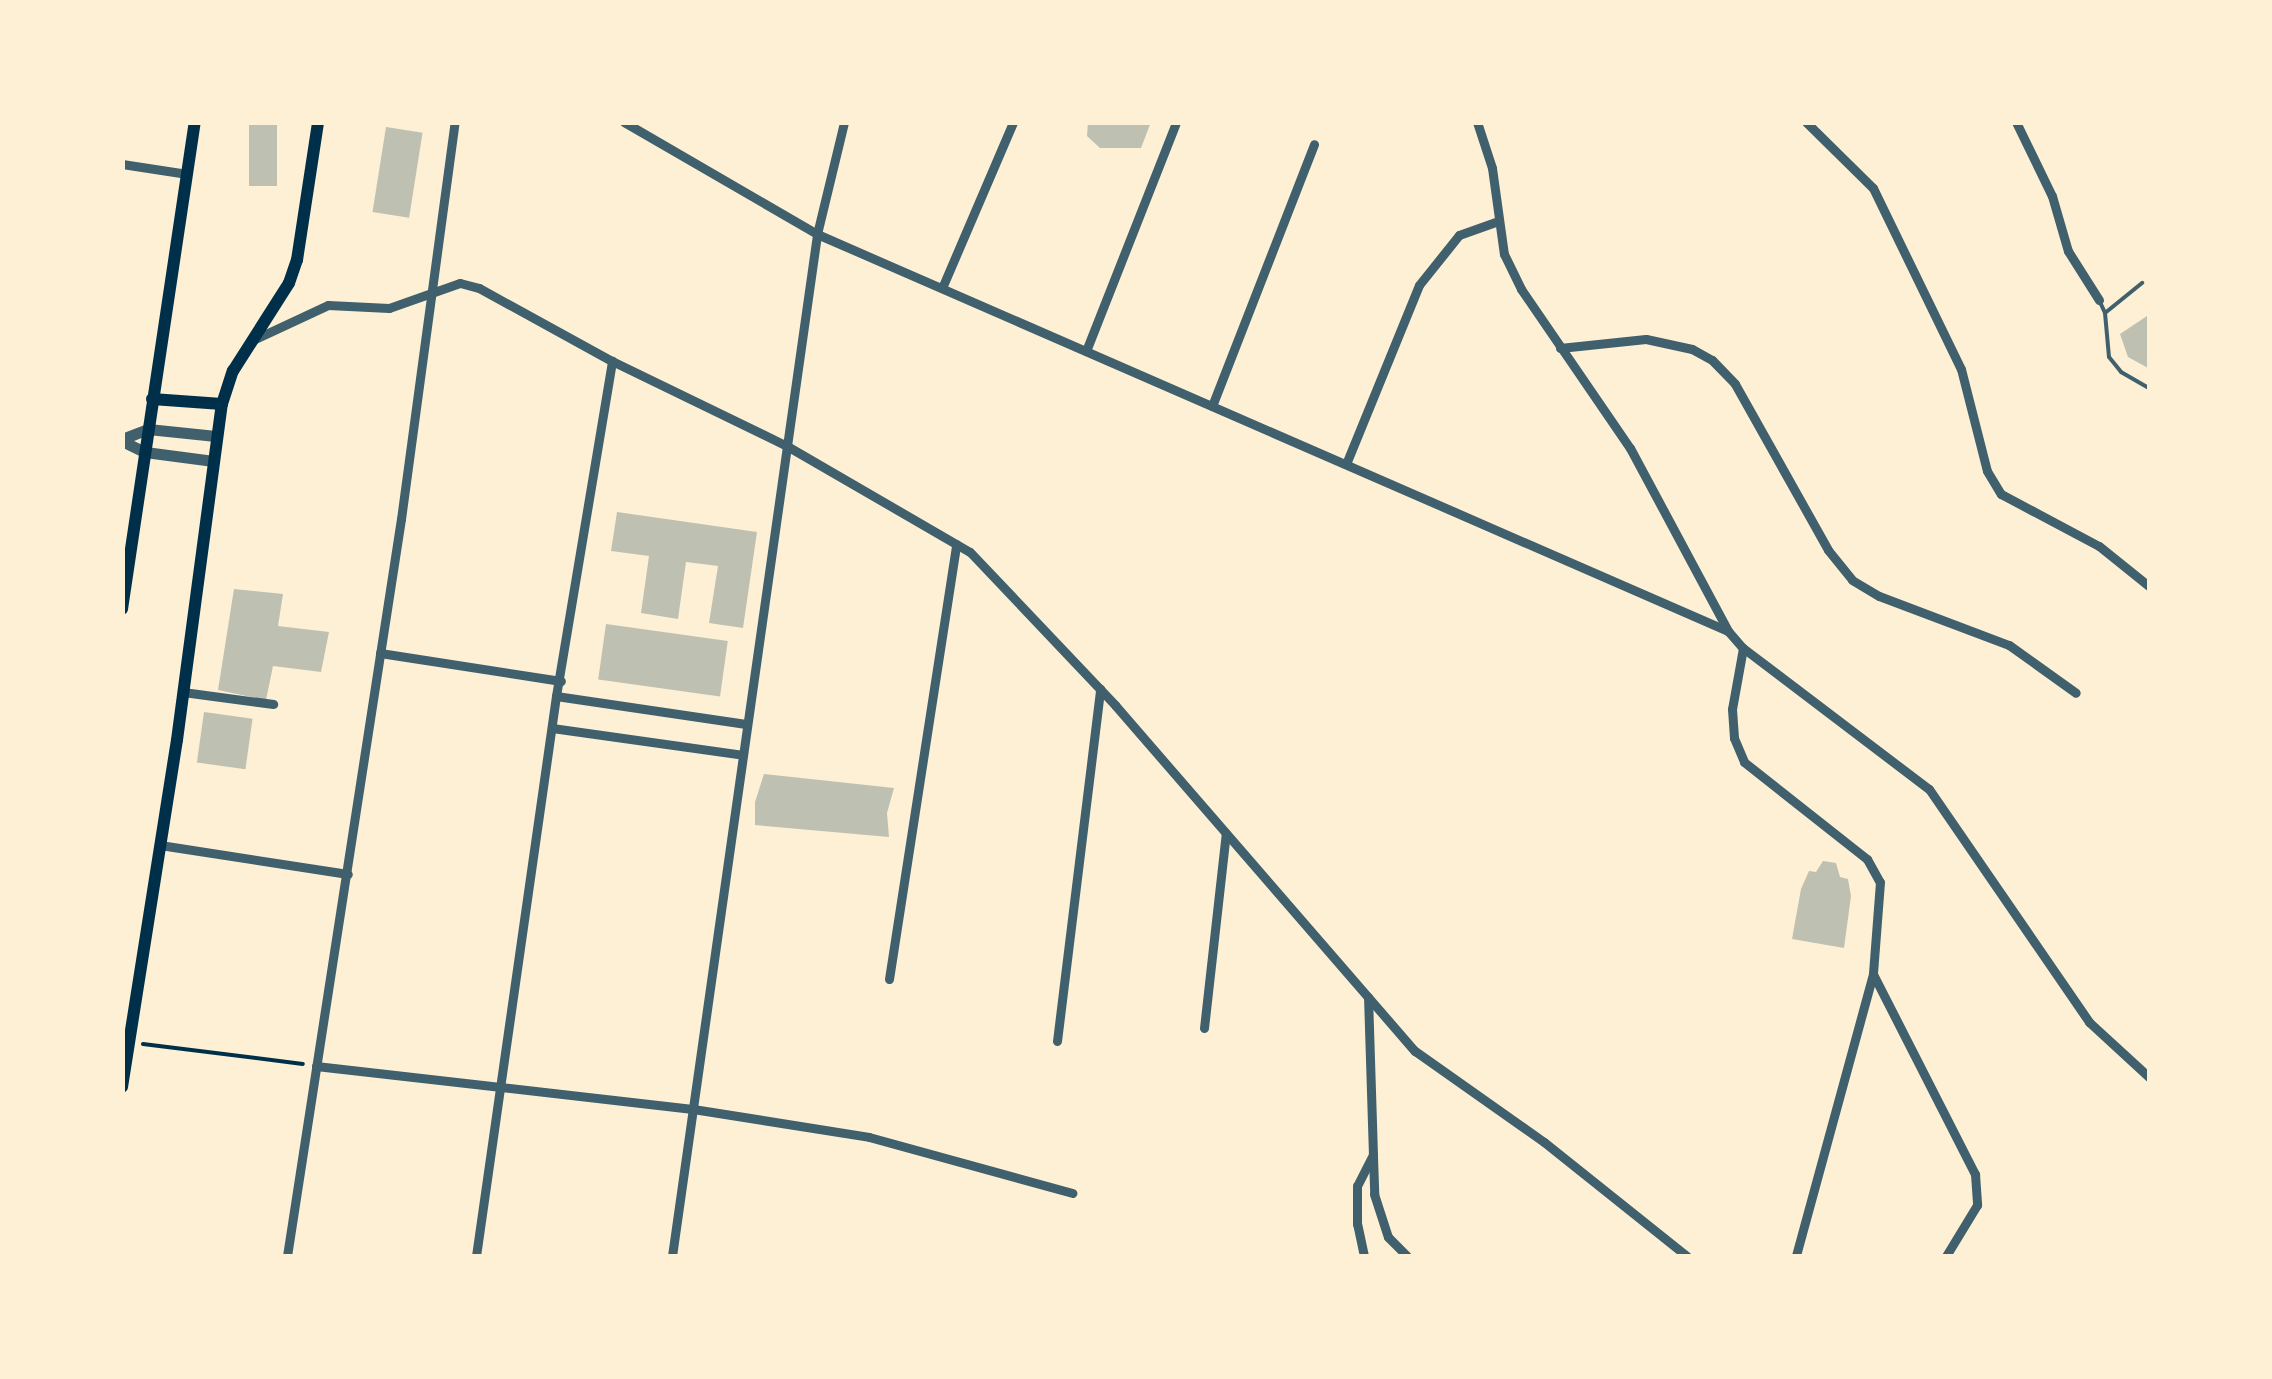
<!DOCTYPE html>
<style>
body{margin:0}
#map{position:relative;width:2272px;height:1379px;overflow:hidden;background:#fdf0d5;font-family:Ubuntu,sans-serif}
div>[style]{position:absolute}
.building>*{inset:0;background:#bec0b2;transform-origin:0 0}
.path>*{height:4px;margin:-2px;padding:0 2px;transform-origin:2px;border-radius:2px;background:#003049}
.service>*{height:4px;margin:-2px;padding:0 2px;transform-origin:2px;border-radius:2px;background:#3f606c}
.minor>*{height:9px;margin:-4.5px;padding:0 4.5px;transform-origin:4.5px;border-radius:4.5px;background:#3f606c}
.tertiary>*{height:11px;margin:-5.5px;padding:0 5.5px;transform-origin:5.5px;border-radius:5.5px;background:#3f606c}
.secondary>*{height:12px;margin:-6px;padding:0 6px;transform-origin:6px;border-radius:6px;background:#003049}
span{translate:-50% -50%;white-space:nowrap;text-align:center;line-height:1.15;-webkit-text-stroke:8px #fdf0d5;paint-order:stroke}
.frame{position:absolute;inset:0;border:125px solid #fdf0d5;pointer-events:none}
</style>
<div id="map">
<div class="building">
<i style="left:249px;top:122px;width:28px;height:64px"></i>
<i style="clip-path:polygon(1088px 122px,1151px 122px,1141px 148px,1100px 148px,1087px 136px)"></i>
<i style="left:386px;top:127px;width:37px;height:86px;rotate:9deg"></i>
<i style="clip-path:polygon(2150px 314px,2150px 367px,2148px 368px,2128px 357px,2120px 334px)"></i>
<i style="clip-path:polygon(617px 512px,757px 532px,743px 628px,709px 623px,718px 566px,686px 562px,678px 619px,641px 613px,649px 556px,611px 551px)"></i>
<i style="clip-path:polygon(234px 589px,283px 594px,278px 626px,329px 632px,321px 672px,273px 666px,266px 700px,218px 690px)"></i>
<i style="left:606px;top:624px;width:123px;height:56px;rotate:8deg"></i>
<i style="left:204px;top:712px;width:49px;height:51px;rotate:8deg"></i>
<i style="clip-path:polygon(764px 774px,894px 788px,887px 813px,889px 837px,755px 825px,755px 802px)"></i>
<i style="clip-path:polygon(1823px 861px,1836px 863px,1840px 877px,1848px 879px,1851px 896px,1844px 948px,1792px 939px,1801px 889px,1809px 871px,1816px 872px)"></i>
</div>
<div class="path">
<i style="left:143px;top:1044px;width:161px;rotate:7.1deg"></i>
</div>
<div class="service">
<i style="left:2099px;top:300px;width:14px;rotate:65deg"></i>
<i style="left:2105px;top:313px;width:44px;rotate:84.8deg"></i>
<i style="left:2109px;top:357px;width:19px;rotate:51deg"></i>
<i style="left:2121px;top:372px;width:34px;rotate:30deg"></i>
<i style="left:2105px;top:313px;width:48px;rotate:-39deg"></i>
</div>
<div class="minor">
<i style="left:624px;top:122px;width:223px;rotate:30.1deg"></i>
<i style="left:817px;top:234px;width:994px;rotate:23.55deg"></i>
<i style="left:1728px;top:631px;width:23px;rotate:49deg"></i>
<i style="left:1743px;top:648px;width:233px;rotate:37.2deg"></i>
<i style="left:1929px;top:789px;width:283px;rotate:55.5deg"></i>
<i style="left:2089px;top:1022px;width:83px;rotate:42.6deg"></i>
<i style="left:1477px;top:122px;width:48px;rotate:71.9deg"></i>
<i style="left:1492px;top:168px;width:87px;rotate:82.1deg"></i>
<i style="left:1504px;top:254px;width:39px;rotate:64deg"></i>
<i style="left:1521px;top:289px;width:193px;rotate:55.6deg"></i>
<i style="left:1630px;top:448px;width:208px;rotate:61.8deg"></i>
<i style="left:1806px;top:122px;width:94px;rotate:44.6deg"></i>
<i style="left:1873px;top:188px;width:201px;rotate:64.1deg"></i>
<i style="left:1961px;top:369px;width:105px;rotate:75.7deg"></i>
<i style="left:1987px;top:471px;width:27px;rotate:59deg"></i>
<i style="left:2001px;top:494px;width:111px;rotate:28deg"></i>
<i style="left:2099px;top:546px;width:65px;rotate:38.8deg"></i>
<i style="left:2016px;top:122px;width:82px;rotate:64.1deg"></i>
<i style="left:2052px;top:196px;width:57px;rotate:73.8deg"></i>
<i style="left:2068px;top:251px;width:58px;rotate:57.7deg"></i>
<i style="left:122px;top:164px;width:66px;rotate:8.7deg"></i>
<i style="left:942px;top:288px;width:181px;rotate:-66.8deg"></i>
<i style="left:253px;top:340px;width:83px;rotate:-25deg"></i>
<i style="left:328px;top:305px;width:61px;rotate:2.8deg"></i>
<i style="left:389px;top:308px;width:75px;rotate:-19.4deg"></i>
<i style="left:460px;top:283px;width:20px;rotate:15deg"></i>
<i style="left:479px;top:288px;width:152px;rotate:28.8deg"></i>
<i style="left:612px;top:361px;width:195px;rotate:25.9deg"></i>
<i style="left:787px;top:446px;width:211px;rotate:30.1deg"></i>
<i style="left:970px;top:552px;width:211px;rotate:46.5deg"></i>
<i style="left:1115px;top:705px;width:458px;rotate:49.1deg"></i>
<i style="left:1415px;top:1051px;width:158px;rotate:35.2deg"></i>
<i style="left:1544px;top:1142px;width:183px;rotate:38.6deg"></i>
<i style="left:1560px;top:348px;width:86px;rotate:-6deg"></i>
<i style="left:1646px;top:339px;width:47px;rotate:12.3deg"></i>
<i style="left:1692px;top:349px;width:23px;rotate:29deg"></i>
<i style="left:1712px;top:360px;width:33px;rotate:46deg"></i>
<i style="left:1735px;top:384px;width:190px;rotate:60.7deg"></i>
<i style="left:1828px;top:550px;width:38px;rotate:51deg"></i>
<i style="left:1852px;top:580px;width:31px;rotate:31deg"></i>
<i style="left:1879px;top:596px;width:139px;rotate:20.7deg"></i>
<i style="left:2009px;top:645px;width:82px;rotate:35.6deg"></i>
<i style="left:1086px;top:351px;width:246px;rotate:-68.5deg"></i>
<i style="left:1212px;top:406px;width:281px;rotate:-68.7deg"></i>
<i style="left:1346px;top:464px;width:193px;rotate:-67.8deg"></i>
<i style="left:1419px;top:285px;width:64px;rotate:-51.3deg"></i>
<i style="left:1459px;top:235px;width:41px;rotate:-19.7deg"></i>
<i style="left:1743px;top:648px;width:62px;rotate:100.2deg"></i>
<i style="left:1732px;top:709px;width:29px;rotate:86deg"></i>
<i style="left:1734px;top:738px;width:26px;rotate:67deg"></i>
<i style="left:1744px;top:762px;width:157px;rotate:38.3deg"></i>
<i style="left:1867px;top:859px;width:26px;rotate:61deg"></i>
<i style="left:1880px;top:882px;width:92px;rotate:94.4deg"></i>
<i style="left:1873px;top:974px;width:292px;rotate:105.3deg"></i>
<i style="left:380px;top:653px;width:183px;rotate:8.8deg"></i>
<i style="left:183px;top:692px;width:91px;rotate:7.6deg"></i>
<i style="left:556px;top:696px;width:192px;rotate:8.4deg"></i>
<i style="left:552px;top:728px;width:193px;rotate:8deg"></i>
<i style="left:160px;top:845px;width:190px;rotate:8.8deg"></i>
<i style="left:1873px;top:974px;width:225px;rotate:63deg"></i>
<i style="left:1975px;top:1174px;width:31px;rotate:86deg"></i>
<i style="left:1977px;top:1205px;width:60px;rotate:121.3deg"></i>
<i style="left:889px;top:979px;width:440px;rotate:-81.2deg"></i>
<i style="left:1204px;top:1028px;width:196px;rotate:-83.6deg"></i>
<i style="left:1057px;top:1041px;width:355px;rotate:-83deg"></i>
<i style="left:316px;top:1066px;width:379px;rotate:6.5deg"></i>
<i style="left:693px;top:1109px;width:178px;rotate:9deg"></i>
<i style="left:869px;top:1137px;width:211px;rotate:15.4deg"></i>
<i style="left:1373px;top:1157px;width:37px;rotate:88deg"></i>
<i style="left:1374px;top:1194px;width:45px;rotate:72deg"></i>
<i style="left:1388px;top:1237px;width:27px;rotate:45deg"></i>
<i style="left:287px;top:1256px;width:746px;rotate:-81.21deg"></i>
<i style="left:401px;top:519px;width:401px;rotate:-82.3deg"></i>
<i style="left:476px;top:1256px;width:566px;rotate:-81.87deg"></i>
<i style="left:556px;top:696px;width:340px;rotate:-80.5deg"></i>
<i style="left:672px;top:1256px;width:1032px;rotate:-81.92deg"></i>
<i style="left:817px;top:234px;width:115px;rotate:-76.4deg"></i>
<i style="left:1364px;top:1256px;width:33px;rotate:-102deg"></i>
<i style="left:1357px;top:1224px;width:38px;rotate:-90deg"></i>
<i style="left:1357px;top:1186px;width:35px;rotate:-63deg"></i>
<i style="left:1373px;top:1155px;width:158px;rotate:-91.8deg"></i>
</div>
<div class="tertiary">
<i style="left:122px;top:439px;width:28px;rotate:-21deg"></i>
<i style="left:148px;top:429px;width:68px;rotate:5.9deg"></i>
<i style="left:122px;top:441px;width:25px;rotate:26deg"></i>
<i style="left:145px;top:452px;width:69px;rotate:7.5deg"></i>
</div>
<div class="secondary">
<i style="left:152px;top:399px;width:70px;rotate:4.1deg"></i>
<i style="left:122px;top:609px;width:492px;rotate:-81.5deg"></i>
<i style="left:122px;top:1087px;width:351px;rotate:-81deg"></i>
<i style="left:177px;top:740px;width:339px;rotate:-82.4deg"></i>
<i style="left:222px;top:404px;width:35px;rotate:-72deg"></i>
<i style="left:233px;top:371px;width:104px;rotate:-57.5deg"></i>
<i style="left:289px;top:283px;width:24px;rotate:-71deg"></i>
<i style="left:297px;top:260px;width:140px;rotate:-81.3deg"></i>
</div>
<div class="frame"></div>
</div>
